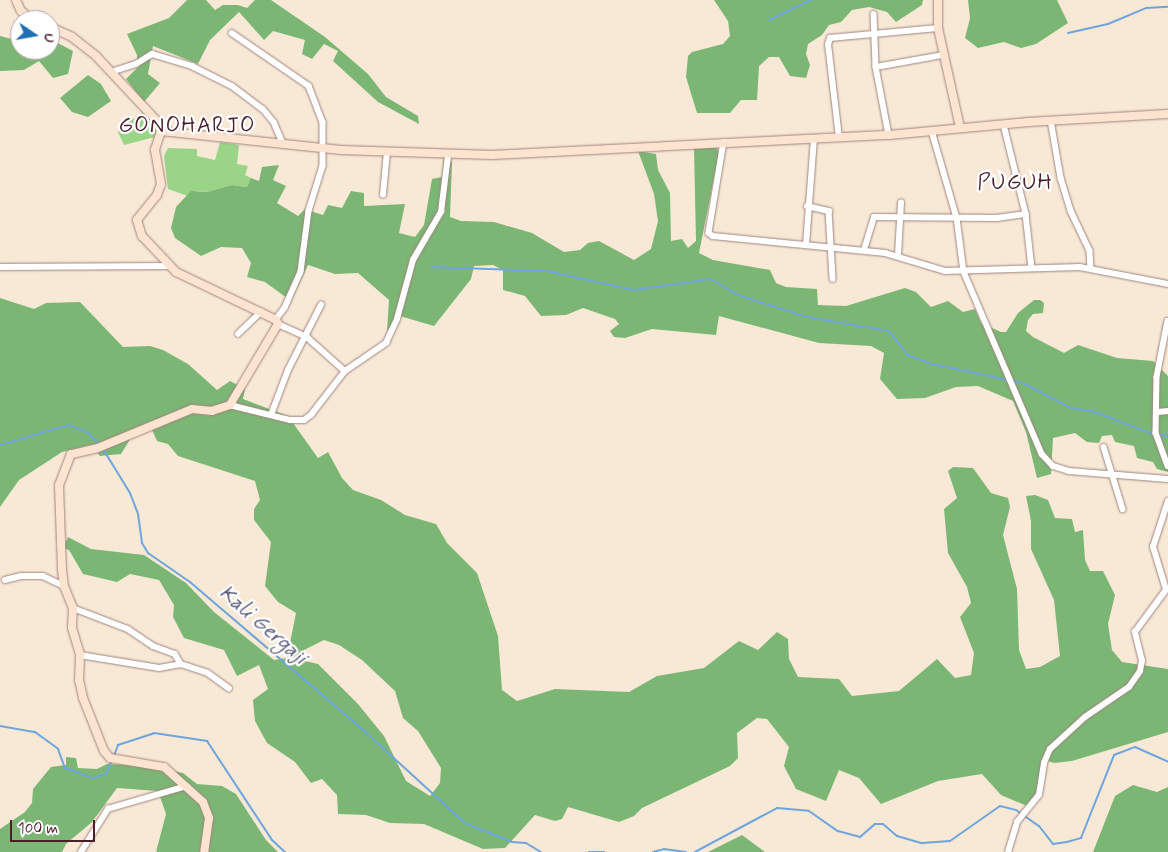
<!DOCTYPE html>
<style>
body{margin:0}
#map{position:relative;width:1168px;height:852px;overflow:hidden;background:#f8e9d6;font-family:Mynerve,sans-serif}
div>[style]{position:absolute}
.green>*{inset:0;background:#9ad487}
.forest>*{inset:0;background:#7bb674}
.stream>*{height:2px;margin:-1px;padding:0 1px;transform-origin:1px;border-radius:1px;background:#6ea5dc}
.roads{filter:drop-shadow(0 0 1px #a18480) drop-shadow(0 0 1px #a18480)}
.street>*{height:5.5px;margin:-2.75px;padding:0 2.75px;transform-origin:2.75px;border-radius:2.75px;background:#fff}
.secondary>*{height:8px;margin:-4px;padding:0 4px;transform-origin:4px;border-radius:4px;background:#fde4d0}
span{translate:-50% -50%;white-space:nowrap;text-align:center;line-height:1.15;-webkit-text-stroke:4.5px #fff;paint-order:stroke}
.water-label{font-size:21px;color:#5a5b7b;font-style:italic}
.quarter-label{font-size:22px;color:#4a1f2b;letter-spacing:1px}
.north{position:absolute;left:10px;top:10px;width:50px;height:50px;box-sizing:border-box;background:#fff;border:1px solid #b7a5aa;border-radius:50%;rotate:102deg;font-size:14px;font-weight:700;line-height:20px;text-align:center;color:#4a1f2b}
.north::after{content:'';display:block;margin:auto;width:18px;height:22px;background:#1f6fb2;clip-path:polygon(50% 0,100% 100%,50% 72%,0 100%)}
.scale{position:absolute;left:10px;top:820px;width:85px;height:22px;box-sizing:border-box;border:2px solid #4a1f2b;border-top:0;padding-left:6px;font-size:15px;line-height:18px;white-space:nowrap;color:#4a1f2b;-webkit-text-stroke:4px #fff;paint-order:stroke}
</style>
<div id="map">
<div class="green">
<i style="clip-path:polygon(142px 113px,152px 120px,157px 129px,155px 137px,124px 145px,118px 132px,121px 127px)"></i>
<i style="clip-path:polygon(220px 142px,239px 145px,237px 164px,248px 166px,245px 175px,251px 178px,247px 187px,232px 185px,207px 192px,197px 191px,188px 196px,168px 189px,164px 156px,168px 148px,197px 149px,197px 156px,215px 160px)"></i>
</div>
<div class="forest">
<i style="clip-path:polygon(187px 0,206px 0,215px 10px,223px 5px,238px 5px,247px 8px,255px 0,271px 0,325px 37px,368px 74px,386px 97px,418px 116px,419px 124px,378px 102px,333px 61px,338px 51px,324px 44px,312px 59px,302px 54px,305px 40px,273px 31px,264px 40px,239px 12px,210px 40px,198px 64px,153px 46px,148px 74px,160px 83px,144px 102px,126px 79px,137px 68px,137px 55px,127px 34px,169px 18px)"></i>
<i style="clip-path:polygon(714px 0,923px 0,922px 5px,896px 22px,887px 12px,869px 7px,852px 10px,841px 22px,829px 25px,822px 35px,808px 44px,806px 54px,810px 65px,806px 78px,790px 76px,779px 57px,769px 57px,759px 66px,757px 100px,741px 100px,730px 113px,697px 113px,686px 77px,688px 56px,692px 52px,723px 44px,730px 36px,728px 21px)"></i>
<i style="clip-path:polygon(968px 0,1057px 0,1068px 23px,1036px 44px,1021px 48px,1004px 42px,978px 48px,965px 38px,970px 18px)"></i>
<i style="clip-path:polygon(0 36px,20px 41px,20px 50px,50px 50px,50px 39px,73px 51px,68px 74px,53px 78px,39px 61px,24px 70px,0 71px)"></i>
<i style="clip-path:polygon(88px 75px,101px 84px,111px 101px,88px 117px,72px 112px,60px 98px)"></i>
<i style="clip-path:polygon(715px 145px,719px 153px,699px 253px,713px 260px,770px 270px,776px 283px,786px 287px,817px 289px,818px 305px,846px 306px,905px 288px,916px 292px,931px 307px,948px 301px,963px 312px,975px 309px,981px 323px,1001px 332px,1006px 332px,1018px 313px,1034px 300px,1040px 300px,1044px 303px,1043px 313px,1033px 314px,1028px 320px,1026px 331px,1033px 337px,1064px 353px,1078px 345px,1117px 358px,1153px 361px,1168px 376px,1168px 472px,1157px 469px,1153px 462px,1137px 458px,1134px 446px,1115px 442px,1112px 435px,1102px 436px,1099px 443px,1087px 442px,1075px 433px,1053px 438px,1051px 474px,1037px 478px,1026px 432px,1013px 401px,978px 386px,956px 387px,925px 398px,897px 399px,880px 379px,884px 353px,871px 346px,819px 343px,719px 316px,716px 335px,652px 329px,625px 338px,614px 337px,610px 331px,619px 324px,615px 319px,583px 308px,566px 315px,541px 316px,525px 296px,503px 290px,503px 270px,493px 265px,474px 266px,471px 279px,434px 326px,400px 316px,387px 331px,389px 300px,358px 273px,335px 274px,308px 265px,291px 301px,265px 282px,247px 277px,251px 263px,242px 248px,221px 247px,201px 256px,175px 238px,171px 228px,176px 207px,191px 191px,207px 192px,232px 185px,247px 187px,251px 178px,259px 181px,262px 167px,279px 165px,273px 180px,286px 186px,277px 203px,298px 216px,305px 209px,323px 215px,328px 205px,342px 208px,351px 191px,364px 193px,364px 206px,405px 204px,399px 233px,415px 237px,424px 225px,432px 179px,442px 177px,444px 158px,452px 162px,450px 217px,461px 221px,494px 222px,532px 233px,564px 252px,580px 250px,588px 243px,599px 241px,634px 260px,651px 249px,658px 221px,654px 194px,638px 151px,656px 154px,658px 170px,670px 193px,671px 241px,682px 239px,688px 248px,696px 241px,694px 148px)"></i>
<i style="clip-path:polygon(evenodd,0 298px,34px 309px,46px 303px,80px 302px,123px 347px,150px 346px,163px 350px,188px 364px,217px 390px,230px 381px,245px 389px,243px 399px,288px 416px,318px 458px,328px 452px,342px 478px,353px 490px,381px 500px,405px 515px,436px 524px,447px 543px,477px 573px,498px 636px,502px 690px,517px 701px,555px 689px,629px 692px,657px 676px,704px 668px,739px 641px,758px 650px,777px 632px,788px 639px,789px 659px,798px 677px,839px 679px,852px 696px,899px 691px,937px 659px,955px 678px,971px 675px,974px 653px,960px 617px,971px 603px,967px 587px,948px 553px,944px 509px,957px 498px,948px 471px,953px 467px,973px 468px,991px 493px,1008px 498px,1010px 507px,1003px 535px,1017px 589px,1019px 650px,1026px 669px,1040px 667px,1060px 656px,1054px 600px,1031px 549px,1031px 521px,1026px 496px,1035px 495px,1048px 500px,1055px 518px,1072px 519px,1075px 532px,1083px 530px,1085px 560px,1090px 571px,1103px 571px,1115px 595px,1108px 624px,1112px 650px,1122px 662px,1168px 669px,1168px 732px,1072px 761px,1054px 763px,1042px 759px,1037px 792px,1027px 806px,1001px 795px,982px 774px,938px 781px,881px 804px,859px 778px,839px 770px,826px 801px,796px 789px,784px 766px,789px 747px,767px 719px,757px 718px,737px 733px,738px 758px,730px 766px,642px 808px,634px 816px,619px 822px,568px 807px,562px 819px,555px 821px,535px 815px,505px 848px,483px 849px,424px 824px,390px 823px,366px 815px,338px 814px,337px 795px,322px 779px,311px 783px,295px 762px,267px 743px,255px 721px,253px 700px,268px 689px,259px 665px,237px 676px,224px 650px,184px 638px,173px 617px,174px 605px,159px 580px,130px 574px,117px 582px,83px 574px,69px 550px,63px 548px,68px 537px,91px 549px,144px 555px,186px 583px,214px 612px,274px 660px,287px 658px,296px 613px,278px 602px,265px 586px,271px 542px,254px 520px,254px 509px,260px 500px,255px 481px,178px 456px,168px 444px,157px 441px,149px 423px,137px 428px,121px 454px,100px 456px,90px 445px,62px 452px,19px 480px,0 507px,0 298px,324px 640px,339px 645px,362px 660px,395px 691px,403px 718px,418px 731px,441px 768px,440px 783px,430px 796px,406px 781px,384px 736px,358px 704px,318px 664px,297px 659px,304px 650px,324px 640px)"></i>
<i style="clip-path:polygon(66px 757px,76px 758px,78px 768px,97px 769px,107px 764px,148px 766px,183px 773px,197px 784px,222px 786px,236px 794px,266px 840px,278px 852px,156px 852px,166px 814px,158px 791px,117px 788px,92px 822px,66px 844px,62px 852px,0 852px,0 829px,25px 812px,32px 803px,33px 789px,51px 767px,66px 765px)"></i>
<i style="clip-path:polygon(1133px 785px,1157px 792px,1168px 787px,1168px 852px,1093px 852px,1115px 796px)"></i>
<i style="clip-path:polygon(742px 835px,765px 852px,708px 852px)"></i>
</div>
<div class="stream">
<i style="left:769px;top:20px;width:47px;rotate:-25.5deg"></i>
<i style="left:1068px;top:33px;width:41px;rotate:-12.7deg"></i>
<i style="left:1108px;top:24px;width:41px;rotate:-22.8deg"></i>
<i style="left:1146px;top:8px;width:22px;rotate:-3deg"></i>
<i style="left:431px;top:267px;width:116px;rotate:2deg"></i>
<i style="left:547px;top:271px;width:89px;rotate:12.3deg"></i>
<i style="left:634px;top:290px;width:78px;rotate:-8.1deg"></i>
<i style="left:711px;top:279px;width:31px;rotate:31deg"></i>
<i style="left:738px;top:295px;width:72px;rotate:17.7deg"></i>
<i style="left:807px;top:317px;width:83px;rotate:9.7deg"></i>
<i style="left:889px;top:331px;width:31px;rotate:52deg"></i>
<i style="left:908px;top:355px;width:26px;rotate:21deg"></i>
<i style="left:932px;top:364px;width:78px;rotate:11.9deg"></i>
<i style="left:1013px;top:381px;width:12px;rotate:14deg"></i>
<i style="left:1025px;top:384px;width:52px;rotate:27.6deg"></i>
<i style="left:1071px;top:408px;width:24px;rotate:9deg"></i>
<i style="left:1095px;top:412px;width:64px;rotate:21deg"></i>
<i style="left:1160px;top:435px;width:8px;rotate:7deg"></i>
<i style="left:0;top:445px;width:71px;rotate:-16.4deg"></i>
<i style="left:68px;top:425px;width:20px;rotate:20deg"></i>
<i style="left:87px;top:432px;width:18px;rotate:45deg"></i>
<i style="left:103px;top:449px;width:52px;rotate:58.5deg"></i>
<i style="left:130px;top:493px;width:22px;rotate:69deg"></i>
<i style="left:138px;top:514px;width:29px;rotate:82deg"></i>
<i style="left:142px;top:543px;width:12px;rotate:59deg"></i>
<i style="left:148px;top:553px;width:51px;rotate:34.6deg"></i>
<i style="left:190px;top:582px;width:226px;rotate:40.5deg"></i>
<i style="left:362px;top:729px;width:139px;rotate:42.4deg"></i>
<i style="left:465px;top:823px;width:51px;rotate:22deg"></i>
<i style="left:512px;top:842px;width:14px;rotate:4deg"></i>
<i style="left:526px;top:843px;width:17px;rotate:31deg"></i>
<i style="left:0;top:726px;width:36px;rotate:10deg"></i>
<i style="left:35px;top:732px;width:29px;rotate:36deg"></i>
<i style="left:58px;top:749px;width:20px;rotate:70deg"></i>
<i style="left:65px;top:768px;width:30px;rotate:20deg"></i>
<i style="left:93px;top:778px;width:14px;rotate:-17deg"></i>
<i style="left:106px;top:774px;width:15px;rotate:-67deg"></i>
<i style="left:114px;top:756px;width:12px;rotate:-70deg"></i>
<i style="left:118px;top:745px;width:38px;rotate:-18deg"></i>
<i style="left:154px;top:733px;width:54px;rotate:8.6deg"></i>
<i style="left:207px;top:741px;width:118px;rotate:56.7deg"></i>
<i style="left:272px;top:840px;width:18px;rotate:43deg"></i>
<i style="left:589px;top:852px;width:15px"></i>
<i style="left:653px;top:852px;width:11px;rotate:-15deg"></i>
<i style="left:664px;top:849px;width:22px;rotate:8deg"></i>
<i style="left:695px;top:852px;width:93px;rotate:-28.2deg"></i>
<i style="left:777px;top:808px;width:32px;rotate:5deg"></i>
<i style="left:809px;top:811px;width:35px;rotate:35deg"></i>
<i style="left:838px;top:831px;width:23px;rotate:15deg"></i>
<i style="left:860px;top:837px;width:20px;rotate:-41deg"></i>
<i style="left:875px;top:824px;width:8px"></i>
<i style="left:883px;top:824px;width:18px;rotate:41deg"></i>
<i style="left:897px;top:836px;width:26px;rotate:16deg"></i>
<i style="left:922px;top:843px;width:28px;rotate:-4deg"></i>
<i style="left:950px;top:841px;width:61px;rotate:-35deg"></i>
<i style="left:1000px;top:806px;width:16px;rotate:14deg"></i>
<i style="left:1016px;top:810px;width:28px;rotate:35deg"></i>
<i style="left:1039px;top:826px;width:23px;rotate:52deg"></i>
<i style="left:1053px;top:844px;width:14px;rotate:-8deg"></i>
<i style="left:1067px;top:842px;width:15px;rotate:-16deg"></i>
<i style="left:1081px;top:838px;width:89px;rotate:-68.3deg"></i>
<i style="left:1114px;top:755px;width:22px;rotate:-21deg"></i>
<i style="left:1135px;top:747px;width:36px;rotate:24deg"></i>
</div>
<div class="roads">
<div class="street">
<i style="left:874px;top:14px;width:53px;rotate:87.8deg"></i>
<i style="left:876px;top:67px;width:69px;rotate:79.2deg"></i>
<i style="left:232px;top:33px;width:93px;rotate:34.5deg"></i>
<i style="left:309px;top:86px;width:39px;rotate:69deg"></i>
<i style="left:323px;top:122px;width:44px;rotate:90deg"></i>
<i style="left:323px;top:166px;width:47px;rotate:107.3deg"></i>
<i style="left:309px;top:211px;width:62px;rotate:97.5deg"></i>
<i style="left:301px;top:272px;width:39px;rotate:114deg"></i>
<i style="left:285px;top:308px;width:15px;rotate:127deg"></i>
<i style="left:876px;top:67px;width:68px;rotate:-10.2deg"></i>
<i style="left:111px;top:72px;width:26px;rotate:-18deg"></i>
<i style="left:136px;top:64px;width:19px;rotate:-32deg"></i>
<i style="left:152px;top:54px;width:42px;rotate:16.7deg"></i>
<i style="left:192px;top:66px;width:45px;rotate:26.6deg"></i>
<i style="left:232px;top:86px;width:39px;rotate:37deg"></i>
<i style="left:263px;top:109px;width:17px;rotate:50deg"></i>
<i style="left:274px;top:122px;width:23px;rotate:67deg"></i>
<i style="left:1051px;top:120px;width:59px;rotate:80.2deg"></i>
<i style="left:1061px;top:178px;width:34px;rotate:73deg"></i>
<i style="left:1071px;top:211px;width:44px;rotate:64.6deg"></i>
<i style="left:1090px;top:251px;width:17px;rotate:87deg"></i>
<i style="left:1004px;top:125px;width:92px;rotate:76.1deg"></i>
<i style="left:1026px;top:214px;width:54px;rotate:83.7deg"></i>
<i style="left:932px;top:131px;width:91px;rotate:74deg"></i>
<i style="left:957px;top:218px;width:54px;rotate:82.6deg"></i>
<i style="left:964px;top:272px;width:198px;rotate:66.8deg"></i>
<i style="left:1042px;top:454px;width:16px;rotate:47deg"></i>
<i style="left:1053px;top:466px;width:17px;rotate:17deg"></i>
<i style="left:1069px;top:471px;width:99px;rotate:4.6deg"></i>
<i style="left:839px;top:138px;width:94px;rotate:-96.7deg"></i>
<i style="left:828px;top:45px;width:7px;rotate:-74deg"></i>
<i style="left:830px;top:38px;width:108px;rotate:-5.3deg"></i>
<i style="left:724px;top:142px;width:92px;rotate:99.4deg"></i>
<i style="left:709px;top:233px;width:5px;rotate:37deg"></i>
<i style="left:713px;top:236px;width:173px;rotate:5.6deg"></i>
<i style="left:885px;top:253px;width:63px;rotate:16.7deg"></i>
<i style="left:945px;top:271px;width:135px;rotate:-1.7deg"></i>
<i style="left:1080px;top:267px;width:90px;rotate:10.9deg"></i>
<i style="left:383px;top:195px;width:43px;rotate:-84.7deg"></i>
<i style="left:807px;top:206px;width:23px;rotate:13deg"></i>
<i style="left:829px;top:211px;width:68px;rotate:86.6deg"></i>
<i style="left:806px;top:245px;width:106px;rotate:-85.7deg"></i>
<i style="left:864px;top:250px;width:34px;rotate:-73deg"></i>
<i style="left:874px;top:217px;width:123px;rotate:0.5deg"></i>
<i style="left:997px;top:218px;width:29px;rotate:-8deg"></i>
<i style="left:898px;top:255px;width:52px;rotate:-86.7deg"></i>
<i style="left:0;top:267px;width:168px;rotate:-0.3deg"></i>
<i style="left:1168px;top:321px;width:57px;rotate:101.1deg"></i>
<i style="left:1157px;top:377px;width:56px;rotate:91deg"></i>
<i style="left:1156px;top:433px;width:35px;rotate:70deg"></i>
<i style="left:278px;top:324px;width:32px;rotate:24deg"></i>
<i style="left:307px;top:337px;width:51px;rotate:41.8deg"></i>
<i style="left:238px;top:334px;width:32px;rotate:-44deg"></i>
<i style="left:230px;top:405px;width:62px;rotate:14deg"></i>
<i style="left:290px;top:420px;width:14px"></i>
<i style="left:304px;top:420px;width:9px;rotate:-36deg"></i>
<i style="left:311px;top:415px;width:56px;rotate:-52.3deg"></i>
<i style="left:345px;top:371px;width:50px;rotate:-34.3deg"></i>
<i style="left:386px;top:343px;width:26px;rotate:-65deg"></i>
<i style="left:397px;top:319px;width:61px;rotate:-74.8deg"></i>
<i style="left:413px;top:260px;width:56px;rotate:-59.7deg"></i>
<i style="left:441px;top:212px;width:56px;rotate:-82.9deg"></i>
<i style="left:1158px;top:412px;width:10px;rotate:-6deg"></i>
<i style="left:271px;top:415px;width:48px;rotate:-69.3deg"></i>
<i style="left:288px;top:370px;width:73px;rotate:-63.1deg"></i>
<i style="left:1104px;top:447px;width:65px;rotate:73deg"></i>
<i style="left:5px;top:580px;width:16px;rotate:-14deg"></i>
<i style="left:21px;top:576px;width:22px"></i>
<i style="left:43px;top:576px;width:23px;rotate:25deg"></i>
<i style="left:73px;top:608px;width:59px;rotate:20.9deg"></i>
<i style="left:128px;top:629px;width:30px;rotate:34deg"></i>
<i style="left:153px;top:646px;width:23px;rotate:20deg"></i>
<i style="left:175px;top:654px;width:12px;rotate:59deg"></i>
<i style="left:181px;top:664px;width:28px;rotate:18deg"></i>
<i style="left:208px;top:673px;width:26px;rotate:36deg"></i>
<i style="left:80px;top:655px;width:80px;rotate:9.3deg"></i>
<i style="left:159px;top:668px;width:22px;rotate:-10deg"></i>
<i style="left:81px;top:852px;width:51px;rotate:-57.9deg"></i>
<i style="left:108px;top:809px;width:82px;rotate:-16.2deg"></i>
<i style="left:1008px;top:852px;width:31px;rotate:-73deg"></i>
<i style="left:1017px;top:822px;width:35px;rotate:-51deg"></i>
<i style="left:1039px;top:795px;width:32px;rotate:-81deg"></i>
<i style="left:1044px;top:763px;width:15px;rotate:-67deg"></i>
<i style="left:1050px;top:749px;width:47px;rotate:-42.4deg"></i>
<i style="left:1085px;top:717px;width:53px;rotate:-34.3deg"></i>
<i style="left:1129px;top:687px;width:19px;rotate:-55deg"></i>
<i style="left:1140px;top:671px;width:10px;rotate:-79deg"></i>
<i style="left:1142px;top:661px;width:30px;rotate:-104deg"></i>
<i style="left:1135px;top:632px;width:52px;rotate:-53.6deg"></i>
<i style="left:1166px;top:590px;width:45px;rotate:-106.8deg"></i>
<i style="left:1153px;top:547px;width:48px;rotate:-71.9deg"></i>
</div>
<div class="secondary">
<i style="left:16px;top:0;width:12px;rotate:66deg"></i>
<i style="left:21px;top:11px;width:15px;rotate:37deg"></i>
<i style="left:938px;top:0;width:28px;rotate:90deg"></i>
<i style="left:938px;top:28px;width:101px;rotate:77.5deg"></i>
<i style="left:50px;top:27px;width:24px;rotate:24deg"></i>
<i style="left:72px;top:37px;width:31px;rotate:38deg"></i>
<i style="left:96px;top:56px;width:88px;rotate:46.8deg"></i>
<i style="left:156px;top:120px;width:12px;rotate:66deg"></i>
<i style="left:161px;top:131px;width:181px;rotate:6deg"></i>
<i style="left:341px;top:150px;width:151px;rotate:1.9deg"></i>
<i style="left:492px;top:155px;width:398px;rotate:-2.9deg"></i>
<i style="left:889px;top:135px;width:140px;rotate:-5.3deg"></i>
<i style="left:1028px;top:122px;width:140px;rotate:-3.3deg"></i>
<i style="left:161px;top:131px;width:20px;rotate:108deg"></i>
<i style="left:155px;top:150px;width:35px;rotate:80deg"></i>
<i style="left:161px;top:184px;width:12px;rotate:110deg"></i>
<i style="left:157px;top:195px;width:32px;rotate:129deg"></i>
<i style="left:137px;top:220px;width:17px;rotate:73deg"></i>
<i style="left:142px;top:236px;width:50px;rotate:46.6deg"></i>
<i style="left:176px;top:272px;width:111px;rotate:25.6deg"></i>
<i style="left:276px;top:320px;width:4px;rotate:63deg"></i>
<i style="left:278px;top:324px;width:94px;rotate:120.7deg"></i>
<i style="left:230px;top:405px;width:19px;rotate:162deg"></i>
<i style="left:212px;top:411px;width:20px;rotate:-174deg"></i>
<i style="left:192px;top:409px;width:102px;rotate:157.5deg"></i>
<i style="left:98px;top:448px;width:28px;rotate:167deg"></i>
<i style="left:71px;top:454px;width:33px;rotate:111deg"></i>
<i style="left:59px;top:485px;width:85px;rotate:88deg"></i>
<i style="left:62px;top:570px;width:16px;rotate:83deg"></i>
<i style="left:64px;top:586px;width:24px;rotate:68deg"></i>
<i style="left:73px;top:608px;width:20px;rotate:93deg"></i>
<i style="left:72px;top:628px;width:28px;rotate:73deg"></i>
<i style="left:80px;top:655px;width:25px;rotate:92deg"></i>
<i style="left:79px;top:680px;width:18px;rotate:77deg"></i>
<i style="left:83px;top:698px;width:57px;rotate:68.4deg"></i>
<i style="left:104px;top:751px;width:9px;rotate:49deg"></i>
<i style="left:110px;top:758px;width:55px;rotate:9.5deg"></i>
<i style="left:164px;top:767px;width:52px;rotate:41.9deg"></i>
<i style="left:203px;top:802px;width:17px;rotate:69deg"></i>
<i style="left:209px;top:818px;width:34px;rotate:98deg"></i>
</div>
</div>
<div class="water-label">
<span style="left:263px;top:625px;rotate:41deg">Kali Gergaji</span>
</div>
<div class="quarter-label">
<span style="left:187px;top:127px">GONOHARJO</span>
<span style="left:1015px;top:184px">PUGUH</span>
</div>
<div class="north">U</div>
<div class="scale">100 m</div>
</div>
